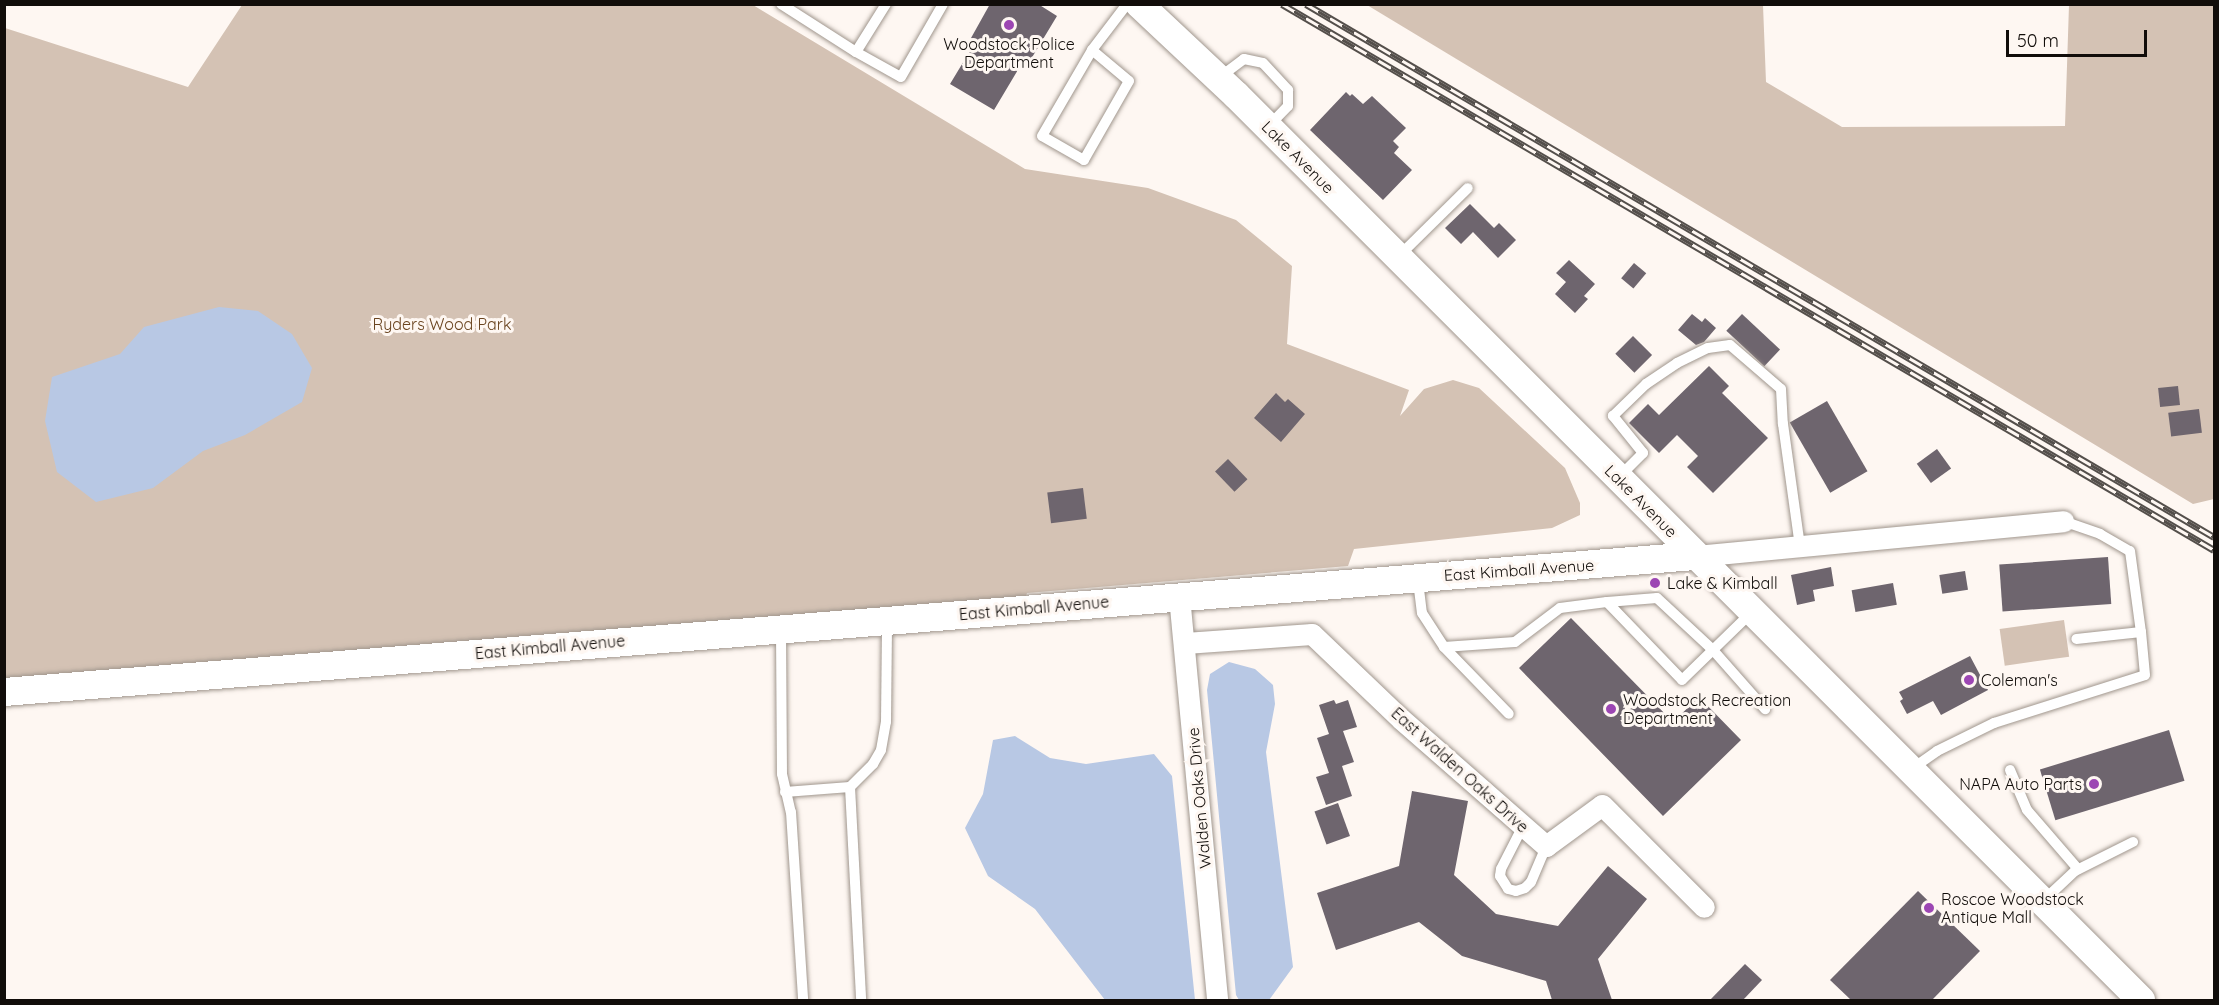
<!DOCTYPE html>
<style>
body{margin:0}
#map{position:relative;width:2219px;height:1005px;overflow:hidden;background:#fef7f2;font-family:Quicksand,sans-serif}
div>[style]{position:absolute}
.green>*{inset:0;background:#d4c2b4;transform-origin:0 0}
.water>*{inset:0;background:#b8c8e4}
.building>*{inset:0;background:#6e656e;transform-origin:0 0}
.roads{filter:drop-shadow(0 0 2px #a0968d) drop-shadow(0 0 2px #a0968d)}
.lane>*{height:10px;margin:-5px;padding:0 5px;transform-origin:5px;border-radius:5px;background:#fff}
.street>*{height:21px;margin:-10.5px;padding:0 10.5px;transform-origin:10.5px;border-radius:10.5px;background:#fff}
.secondary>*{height:28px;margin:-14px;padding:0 14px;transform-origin:14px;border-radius:14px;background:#fff}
.rail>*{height:7px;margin-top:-3.5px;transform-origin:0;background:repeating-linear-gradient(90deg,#fef7f2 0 14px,#544f4b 0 28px);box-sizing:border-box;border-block:2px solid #544f4b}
.dots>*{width:16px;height:16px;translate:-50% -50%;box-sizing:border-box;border:3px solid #fef7f2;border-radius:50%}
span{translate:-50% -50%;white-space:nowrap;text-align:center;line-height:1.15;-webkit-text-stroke:6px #fef7f2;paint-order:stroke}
.poi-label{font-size:16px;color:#110d0a}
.left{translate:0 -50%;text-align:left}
.right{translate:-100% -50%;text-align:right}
.street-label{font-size:16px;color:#110d0a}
.park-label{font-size:16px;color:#6a441f}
.frame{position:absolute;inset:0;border:6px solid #110d0a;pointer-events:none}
.scale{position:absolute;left:2006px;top:30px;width:141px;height:27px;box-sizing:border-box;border:3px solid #110d0a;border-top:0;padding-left:8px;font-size:18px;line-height:21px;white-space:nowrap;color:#110d0a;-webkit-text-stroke:4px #fef7f2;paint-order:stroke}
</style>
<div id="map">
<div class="green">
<i style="clip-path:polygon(242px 5px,753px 5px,1025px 169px,1148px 188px,1236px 220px,1292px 266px,1287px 344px,1409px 390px,1400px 416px,1424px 389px,1453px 380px,1479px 388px,1565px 468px,1580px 503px,1580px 515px,1552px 528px,1354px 549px,1348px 566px,1027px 593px,1026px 596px,5px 680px,5px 28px,188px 87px)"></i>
<i style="clip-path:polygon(1367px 5px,1763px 5px,1766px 82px,1842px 127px,2065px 126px,2069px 5px,2214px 5px,2214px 499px,2193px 504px)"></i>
<i style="left:2064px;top:620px;width:37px;height:65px;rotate:82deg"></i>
</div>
<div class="water">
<i style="clip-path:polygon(219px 307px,258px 311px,292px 334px,312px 368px,302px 402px,245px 435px,203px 451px,153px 488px,96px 502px,57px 472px,45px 421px,52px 377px,120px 354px,144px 327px)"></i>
<i style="clip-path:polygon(1229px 662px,1255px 669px,1273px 685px,1275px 704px,1266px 752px,1293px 967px,1269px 1000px,1239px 1000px,1236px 995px,1207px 690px,1210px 674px)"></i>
<i style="clip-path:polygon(1015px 736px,1050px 758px,1086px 764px,1154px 754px,1172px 776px,1195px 1000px,1105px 1000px,1035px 909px,988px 876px,965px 828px,983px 794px,993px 740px)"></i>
</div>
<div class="building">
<i style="clip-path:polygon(990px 4px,1038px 4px,1057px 16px,1025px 69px,1019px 68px,994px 110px,950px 84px,976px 41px,971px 38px)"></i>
<i style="clip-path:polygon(1346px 92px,1350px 96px,1352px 94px,1363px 104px,1372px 96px,1406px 128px,1393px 141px,1399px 147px,1394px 153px,1412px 170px,1383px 200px,1310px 130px)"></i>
<i style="clip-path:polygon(1470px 204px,1494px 228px,1499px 223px,1516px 240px,1498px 258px,1473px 232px,1461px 244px,1445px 228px)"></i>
<i style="clip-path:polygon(1569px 260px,1595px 284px,1584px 296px,1588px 299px,1575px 313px,1555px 294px,1566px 282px,1556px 273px)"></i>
<i style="left:1634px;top:263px;width:16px;height:20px;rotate:40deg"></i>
<i style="clip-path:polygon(1692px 314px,1702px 322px,1705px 318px,1716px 328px,1704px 342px,1696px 345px,1678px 330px)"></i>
<i style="left:1742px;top:314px;width:52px;height:23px;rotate:43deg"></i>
<i style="left:1633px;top:336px;width:27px;height:25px;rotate:45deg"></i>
<i style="clip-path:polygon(1709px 366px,1729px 386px,1722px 393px,1768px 438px,1713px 493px,1687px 467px,1698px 456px,1677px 435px,1659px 453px,1629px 423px,1648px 404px,1659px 415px)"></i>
<i style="left:2178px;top:386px;width:19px;height:20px;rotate:84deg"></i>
<i style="clip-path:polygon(1276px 393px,1285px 402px,1288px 399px,1305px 414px,1281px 442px,1254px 418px)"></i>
<i style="left:1827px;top:401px;width:81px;height:43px;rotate:60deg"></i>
<i style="left:2199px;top:409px;width:24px;height:31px;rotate:83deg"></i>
<i style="left:1937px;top:449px;width:24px;height:25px;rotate:54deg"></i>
<i style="left:1228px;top:459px;width:28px;height:18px;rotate:46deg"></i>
<i style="left:1083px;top:488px;width:31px;height:36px;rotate:83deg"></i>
<i style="left:2108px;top:557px;width:47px;height:109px;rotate:86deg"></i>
<i style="clip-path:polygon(1831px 567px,1834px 586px,1813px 590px,1815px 601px,1797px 605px,1791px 575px)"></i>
<i style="left:1965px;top:571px;width:19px;height:26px;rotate:81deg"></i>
<i style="left:1893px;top:583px;width:22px;height:42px;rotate:80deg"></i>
<i style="clip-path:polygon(1571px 618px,1673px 722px,1699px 697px,1741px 740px,1663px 816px,1519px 668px)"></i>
<i style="clip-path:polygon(1970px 656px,1988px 690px,1941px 715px,1933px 701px,1907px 714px,1900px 701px,1903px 699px,1899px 692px)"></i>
<i style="clip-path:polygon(1334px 700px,1336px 704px,1348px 700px,1357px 727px,1343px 731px,1354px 762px,1342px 766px,1352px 796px,1326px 805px,1316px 777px,1329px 773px,1317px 738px,1329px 734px,1319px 705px)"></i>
<i style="left:2169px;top:730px;width:53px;height:135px;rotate:73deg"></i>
<i style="clip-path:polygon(1412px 791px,1468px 801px,1454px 875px,1496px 914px,1558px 926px,1608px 866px,1647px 899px,1598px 959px,1612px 1000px,1552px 1000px,1546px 981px,1462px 956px,1419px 922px,1336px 950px,1317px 893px,1399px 866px)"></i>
<i style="left:1338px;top:803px;width:35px;height:25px;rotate:70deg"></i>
<i style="clip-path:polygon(1918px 891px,1980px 951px,1932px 1000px,1851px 1000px,1830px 980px)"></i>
<i style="clip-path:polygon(1745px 964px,1762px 980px,1743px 1000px,1710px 1000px)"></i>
</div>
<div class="roads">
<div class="lane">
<i style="left:781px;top:4px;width:89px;rotate:32.6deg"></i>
<i style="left:856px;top:52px;width:57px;rotate:-58deg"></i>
<i style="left:1092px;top:50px;width:48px;rotate:40deg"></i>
<i style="left:1129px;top:81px;width:91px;rotate:119.7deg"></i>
<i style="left:1084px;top:160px;width:48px;rotate:-150.3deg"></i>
<i style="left:1042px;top:136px;width:99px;rotate:-59.8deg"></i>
<i style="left:1092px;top:50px;width:58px;rotate:-52.7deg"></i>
<i style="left:856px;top:52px;width:51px;rotate:29.1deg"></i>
<i style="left:901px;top:77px;width:84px;rotate:-60.1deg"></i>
<i style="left:1220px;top:77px;width:30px;rotate:-37deg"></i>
<i style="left:1244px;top:59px;width:19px;rotate:12deg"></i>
<i style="left:1263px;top:63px;width:37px;rotate:47deg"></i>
<i style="left:1288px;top:90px;width:16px;rotate:90deg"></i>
<i style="left:1288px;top:106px;width:29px;rotate:134deg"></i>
<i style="left:1398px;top:257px;width:98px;rotate:-44.6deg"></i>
<i style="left:1619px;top:477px;width:34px;rotate:-45deg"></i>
<i style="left:1643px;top:453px;width:48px;rotate:-129deg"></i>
<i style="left:1613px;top:416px;width:46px;rotate:-44.1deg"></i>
<i style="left:1646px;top:384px;width:37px;rotate:-34deg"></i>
<i style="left:1677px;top:363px;width:34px;rotate:-26deg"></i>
<i style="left:1708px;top:348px;width:22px;rotate:-8deg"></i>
<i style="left:1730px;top:345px;width:67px;rotate:40.8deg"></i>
<i style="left:1781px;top:389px;width:35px;rotate:87deg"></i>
<i style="left:1783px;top:424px;width:123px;rotate:82.1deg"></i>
<i style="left:2063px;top:521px;width:39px;rotate:19deg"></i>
<i style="left:2100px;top:534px;width:34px;rotate:30deg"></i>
<i style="left:2130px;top:551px;width:82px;rotate:82.3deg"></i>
<i style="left:1418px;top:581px;width:32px;rotate:83deg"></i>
<i style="left:1422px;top:613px;width:40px;rotate:57.1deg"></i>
<i style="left:1444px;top:647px;width:71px;rotate:-4deg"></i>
<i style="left:1515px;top:642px;width:56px;rotate:-37.1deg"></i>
<i style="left:1560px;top:608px;width:47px;rotate:-7.3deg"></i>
<i style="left:1607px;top:602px;width:108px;rotate:46.1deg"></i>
<i style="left:1682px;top:680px;width:98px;rotate:-44.2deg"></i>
<i style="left:1607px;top:602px;width:50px;rotate:-4.6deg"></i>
<i style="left:1657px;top:598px;width:76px;rotate:42.9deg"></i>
<i style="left:1713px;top:650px;width:79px;rotate:48.6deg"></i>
<i style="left:781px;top:632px;width:142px;rotate:89.6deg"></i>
<i style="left:782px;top:774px;width:39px;rotate:77deg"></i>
<i style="left:791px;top:812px;width:188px;rotate:86.3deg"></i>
<i style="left:1444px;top:647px;width:93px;rotate:45.9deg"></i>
<i style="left:1913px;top:768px;width:29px;rotate:-35deg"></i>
<i style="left:1937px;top:751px;width:64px;rotate:-26.2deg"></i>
<i style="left:1994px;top:723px;width:158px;rotate:-17.6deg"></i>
<i style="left:2145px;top:675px;width:43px;rotate:-95.3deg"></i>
<i style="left:2141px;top:632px;width:65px;rotate:173.9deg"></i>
<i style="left:2010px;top:770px;width:43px;rotate:67deg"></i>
<i style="left:2027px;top:810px;width:78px;rotate:49.2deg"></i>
<i style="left:850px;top:787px;width:213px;rotate:87deg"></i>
<i style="left:785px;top:792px;width:65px;rotate:-4.4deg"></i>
<i style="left:850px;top:787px;width:33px;rotate:-45deg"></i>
<i style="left:873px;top:764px;width:16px;rotate:-60deg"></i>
<i style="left:881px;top:750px;width:28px;rotate:-80deg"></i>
<i style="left:886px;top:722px;width:100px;rotate:-89.4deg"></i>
<i style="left:1523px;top:826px;width:48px;rotate:117.1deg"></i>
<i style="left:1501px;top:869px;width:7px;rotate:98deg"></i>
<i style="left:1500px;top:876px;width:15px;rotate:58deg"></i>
<i style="left:1508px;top:889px;width:8px;rotate:14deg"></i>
<i style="left:1516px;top:891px;width:9px;rotate:-18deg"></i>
<i style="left:1525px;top:888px;width:8px;rotate:-45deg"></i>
<i style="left:1531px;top:882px;width:39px;rotate:-67deg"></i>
<i style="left:2043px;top:901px;width:44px;rotate:-43.2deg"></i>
<i style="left:2075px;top:871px;width:65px;rotate:-26.6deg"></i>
</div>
<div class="street">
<i style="left:1696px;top:556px;width:369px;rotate:-5.4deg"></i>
<i style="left:1179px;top:596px;width:406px;rotate:84.6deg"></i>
<i style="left:1185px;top:643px;width:127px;rotate:-4.1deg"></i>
<i style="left:1312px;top:634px;width:123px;rotate:43.7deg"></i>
<i style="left:1401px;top:719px;width:193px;rotate:41.2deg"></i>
<i style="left:1546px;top:846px;width:69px;rotate:-36.2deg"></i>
<i style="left:1602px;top:805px;width:144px;rotate:45deg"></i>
</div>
<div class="secondary">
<i style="left:1139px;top:4px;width:133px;rotate:43.2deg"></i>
<i style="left:1236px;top:95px;width:1280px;rotate:45deg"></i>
<i style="left:4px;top:692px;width:1697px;rotate:-4.6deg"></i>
</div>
</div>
<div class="rail">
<i style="left:1282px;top:4px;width:1080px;rotate:30.36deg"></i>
<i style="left:1306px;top:4px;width:1053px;rotate:30.41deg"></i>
</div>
<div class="dots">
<i style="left:1009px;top:25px;background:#9c46b3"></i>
<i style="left:1655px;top:583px;background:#9c46b3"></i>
<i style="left:1969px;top:680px;background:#9c46b3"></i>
<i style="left:1611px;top:709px;background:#9c46b3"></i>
<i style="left:2094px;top:784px;background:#9c46b3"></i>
<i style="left:1929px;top:908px;background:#9c46b3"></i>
</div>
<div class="poi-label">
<span style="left:1009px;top:53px">Woodstock Police<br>Department</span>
<span class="left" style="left:1667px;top:583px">Lake &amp; Kimball</span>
<span class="left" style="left:1981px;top:680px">Coleman's</span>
<span class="left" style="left:1623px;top:709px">Woodstock Recreation<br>Department</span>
<span class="right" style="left:2082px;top:784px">NAPA Auto Parts</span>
<span class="left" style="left:1941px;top:908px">Roscoe Woodstock<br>Antique Mall</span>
</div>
<div class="street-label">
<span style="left:1298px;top:157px;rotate:45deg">Lake Avenue</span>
<span style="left:1641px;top:501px;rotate:45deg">Lake Avenue</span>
<span style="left:1519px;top:570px;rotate:-4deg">East Kimball Avenue</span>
<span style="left:1034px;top:608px;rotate:-5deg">East Kimball Avenue</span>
<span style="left:550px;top:647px;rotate:-5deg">East Kimball Avenue</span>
<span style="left:1460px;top:770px;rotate:42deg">East Walden Oaks Drive</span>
<span style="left:1199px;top:798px;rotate:-95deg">Walden Oaks Drive</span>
</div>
<div class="park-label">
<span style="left:442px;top:324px">Ryders Wood Park</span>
</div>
<div class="frame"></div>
<div class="scale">50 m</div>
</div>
